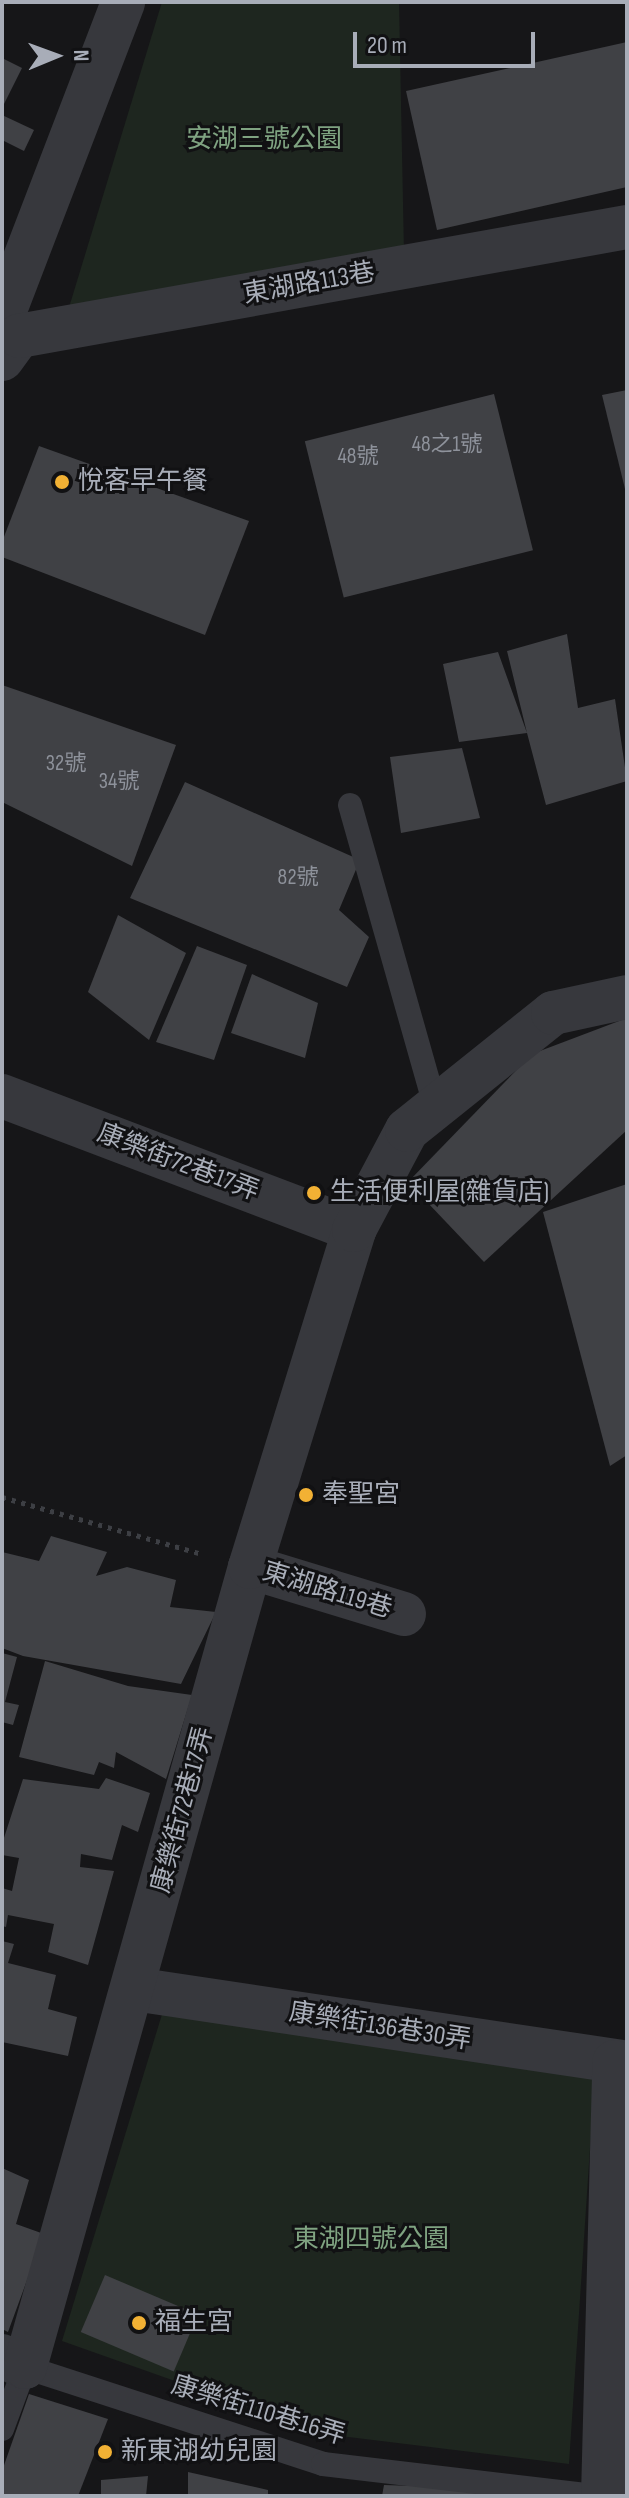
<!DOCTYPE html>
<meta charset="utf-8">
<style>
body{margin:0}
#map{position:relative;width:629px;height:2498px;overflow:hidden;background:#161618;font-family:"Sofia Sans Condensed","Noto Sans TC",sans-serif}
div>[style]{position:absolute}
.green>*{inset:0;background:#1e261f}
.building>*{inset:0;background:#404145;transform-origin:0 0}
.path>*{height:5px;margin-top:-2.5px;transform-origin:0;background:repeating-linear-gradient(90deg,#3d3f44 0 4px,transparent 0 10px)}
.lane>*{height:24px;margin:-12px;padding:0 12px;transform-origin:12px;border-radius:12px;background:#37383d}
.street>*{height:44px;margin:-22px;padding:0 22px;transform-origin:22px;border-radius:22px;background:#37383d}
.dots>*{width:22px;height:22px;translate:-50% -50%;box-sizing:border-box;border:4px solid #111113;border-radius:50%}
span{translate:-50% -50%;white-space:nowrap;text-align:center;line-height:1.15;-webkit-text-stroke:6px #111113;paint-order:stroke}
.number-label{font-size:22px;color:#8e929b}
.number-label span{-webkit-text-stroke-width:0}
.park-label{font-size:26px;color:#7fa381}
.street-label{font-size:26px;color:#a8adb8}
.poi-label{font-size:26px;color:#a8adb8}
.left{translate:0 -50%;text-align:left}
.frame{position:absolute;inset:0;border:4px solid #a8adb8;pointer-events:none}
.north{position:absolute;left:16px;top:16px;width:80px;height:80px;-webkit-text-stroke:6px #111113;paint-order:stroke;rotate:89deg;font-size:22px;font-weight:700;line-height:32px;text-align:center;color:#a8adb8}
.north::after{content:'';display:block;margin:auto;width:28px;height:36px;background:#a8adb8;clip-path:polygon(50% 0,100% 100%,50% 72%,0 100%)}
.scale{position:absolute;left:353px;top:32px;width:182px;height:36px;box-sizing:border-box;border:4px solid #a8adb8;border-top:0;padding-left:10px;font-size:24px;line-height:28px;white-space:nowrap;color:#a8adb8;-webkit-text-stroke:6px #111113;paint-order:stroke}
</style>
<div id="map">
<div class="green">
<i style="clip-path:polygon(162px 2px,399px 2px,404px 253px,67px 314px)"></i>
<i style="clip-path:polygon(163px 2011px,595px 2073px,569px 2464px,324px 2434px,62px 2341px)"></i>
</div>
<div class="building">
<i style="clip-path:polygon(627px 42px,627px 187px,437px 230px,406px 91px)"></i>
<i style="clip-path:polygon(2px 58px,22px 68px,2px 108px)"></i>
<i style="clip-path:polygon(2px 115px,34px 130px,24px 151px,2px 140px)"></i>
<i style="clip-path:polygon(627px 390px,627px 493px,626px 493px,602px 395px)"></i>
<i style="left:494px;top:394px;width:161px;height:195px;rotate:76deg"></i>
<i style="clip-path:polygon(39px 446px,249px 521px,205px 635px,2px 557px,2px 542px)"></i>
<i style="clip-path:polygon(567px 634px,578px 708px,615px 699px,627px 781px,546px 805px,527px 733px,459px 742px,443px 664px,498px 652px,527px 733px,507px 651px)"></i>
<i style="clip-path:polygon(2px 685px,176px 745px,132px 866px,2px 802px)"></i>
<i style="clip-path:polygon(462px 748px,480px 818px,401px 833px,390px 757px)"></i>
<i style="clip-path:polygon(185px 782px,360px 860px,339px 910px,369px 937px,347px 987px,130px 898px)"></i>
<i style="clip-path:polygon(118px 915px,186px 953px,149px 1040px,88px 992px)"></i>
<i style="clip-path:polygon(197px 946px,247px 965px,214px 1060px,156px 1042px)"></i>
<i style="clip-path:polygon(252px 974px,318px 1003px,305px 1058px,231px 1033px)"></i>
<i style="clip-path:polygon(627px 1018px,627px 1130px,484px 1262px,408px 1182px,532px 1054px)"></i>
<i style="clip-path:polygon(627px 1184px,627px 1455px,610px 1466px,543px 1212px)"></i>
<i style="clip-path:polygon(51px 1536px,107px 1552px,96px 1576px,127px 1567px,176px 1580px,170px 1607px,216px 1612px,181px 1684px,23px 1656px,2px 1648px,2px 1552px,39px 1561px)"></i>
<i style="clip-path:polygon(2px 1653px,17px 1657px,5px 1702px,19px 1705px,13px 1725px,2px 1722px)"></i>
<i style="clip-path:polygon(45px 1661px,128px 1686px,192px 1695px,166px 1779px,116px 1752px,114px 1768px,99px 1762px,94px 1775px,19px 1757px)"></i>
<i style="clip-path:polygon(106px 1778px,150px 1793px,138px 1832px,122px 1825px,112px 1860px,81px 1854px,80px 1867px,114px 1871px,88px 1965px,48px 1952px,54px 1924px,8px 1915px,6px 1927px,2px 1926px,2px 1888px,12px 1891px,19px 1858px,2px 1855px,2px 1844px,23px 1779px,99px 1789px)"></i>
<i style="clip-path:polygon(2px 1941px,14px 1944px,8px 1963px,56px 1975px,48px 2009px,77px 2017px,68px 2056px,2px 2042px)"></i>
<i style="clip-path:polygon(2px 2168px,29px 2180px,16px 2224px,44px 2234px,8px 2332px,2px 2329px)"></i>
<i style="left:105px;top:2275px;width:101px;height:62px;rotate:23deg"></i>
<i style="clip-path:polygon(29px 2394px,108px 2419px,78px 2496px,2px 2496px,2px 2471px)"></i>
<i style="clip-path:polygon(188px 2472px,268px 2490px,268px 2496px,188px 2496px)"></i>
<i style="clip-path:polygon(148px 2476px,146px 2496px,101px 2496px,101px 2480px)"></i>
<i style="clip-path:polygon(384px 2485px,539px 2490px,539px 2496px,382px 2496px)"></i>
</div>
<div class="path">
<i style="left:2px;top:1497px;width:205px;rotate:15.9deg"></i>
</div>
<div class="lane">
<i style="left:350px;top:805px;width:315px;rotate:74.2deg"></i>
<i style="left:2px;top:2429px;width:66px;rotate:-69.6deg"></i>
<i style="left:25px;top:2367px;width:313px;rotate:18deg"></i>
<i style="left:323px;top:2464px;width:273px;rotate:6.7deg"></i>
</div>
<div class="street">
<i style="left:2px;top:318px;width:338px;rotate:-69deg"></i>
<i style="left:2px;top:359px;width:29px;rotate:-54deg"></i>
<i style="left:19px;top:336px;width:618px;rotate:-10.16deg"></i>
<i style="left:2px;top:1096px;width:377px;rotate:20.8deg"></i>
<i style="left:250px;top:1567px;width:161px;rotate:17deg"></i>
<i style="left:134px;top:1989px;width:499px;rotate:8.5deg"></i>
<i style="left:2px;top:2356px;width:25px;rotate:26deg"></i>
<i style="left:25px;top:2367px;width:831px;rotate:-74.29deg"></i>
<i style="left:250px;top:1567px;width:353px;rotate:-72.8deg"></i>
<i style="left:354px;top:1230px;width:113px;rotate:-62.1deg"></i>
<i style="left:407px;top:1130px;width:187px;rotate:-38.7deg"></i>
<i style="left:553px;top:1013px;width:76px;rotate:-12.2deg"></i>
<i style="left:603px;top:2496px;width:434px;rotate:-88.5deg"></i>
</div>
<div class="dots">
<i style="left:62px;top:482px;background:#f2b134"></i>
<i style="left:314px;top:1193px;background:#f2b134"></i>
<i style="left:306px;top:1495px;background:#f2b134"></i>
<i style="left:139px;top:2323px;background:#f2b134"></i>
<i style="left:105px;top:2452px;background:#f2b134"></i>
</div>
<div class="number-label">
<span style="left:447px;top:445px">48之1號</span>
<span style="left:358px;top:457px">48號</span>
<span style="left:66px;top:764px">32號</span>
<span style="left:119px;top:782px">34號</span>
<span style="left:298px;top:878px">82號</span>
</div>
<div class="park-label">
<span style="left:264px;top:140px">安湖三號公園</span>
<span style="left:371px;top:2240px">東湖四號公園</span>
</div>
<div class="street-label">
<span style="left:309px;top:284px;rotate:-10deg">東湖路113巷</span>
<span style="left:178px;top:1163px;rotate:21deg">康樂街72巷17弄</span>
<span style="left:327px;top:1591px;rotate:17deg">東湖路119巷</span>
<span style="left:183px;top:1810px;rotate:-75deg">康樂街72巷17弄</span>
<span style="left:380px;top:2027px;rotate:9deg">康樂街136巷30弄</span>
<span style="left:258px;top:2411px;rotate:17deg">康樂街110巷16弄</span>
</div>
<div class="poi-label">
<span class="left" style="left:78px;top:482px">悅客早午餐</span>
<span class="left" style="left:330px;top:1193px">生活便利屋(雜貨店)</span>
<span class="left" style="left:322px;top:1495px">奉聖宮</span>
<span class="left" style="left:155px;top:2323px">福生宮</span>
<span class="left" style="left:121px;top:2452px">新東湖幼兒園</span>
</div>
<div class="frame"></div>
<div class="north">N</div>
<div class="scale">20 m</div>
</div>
